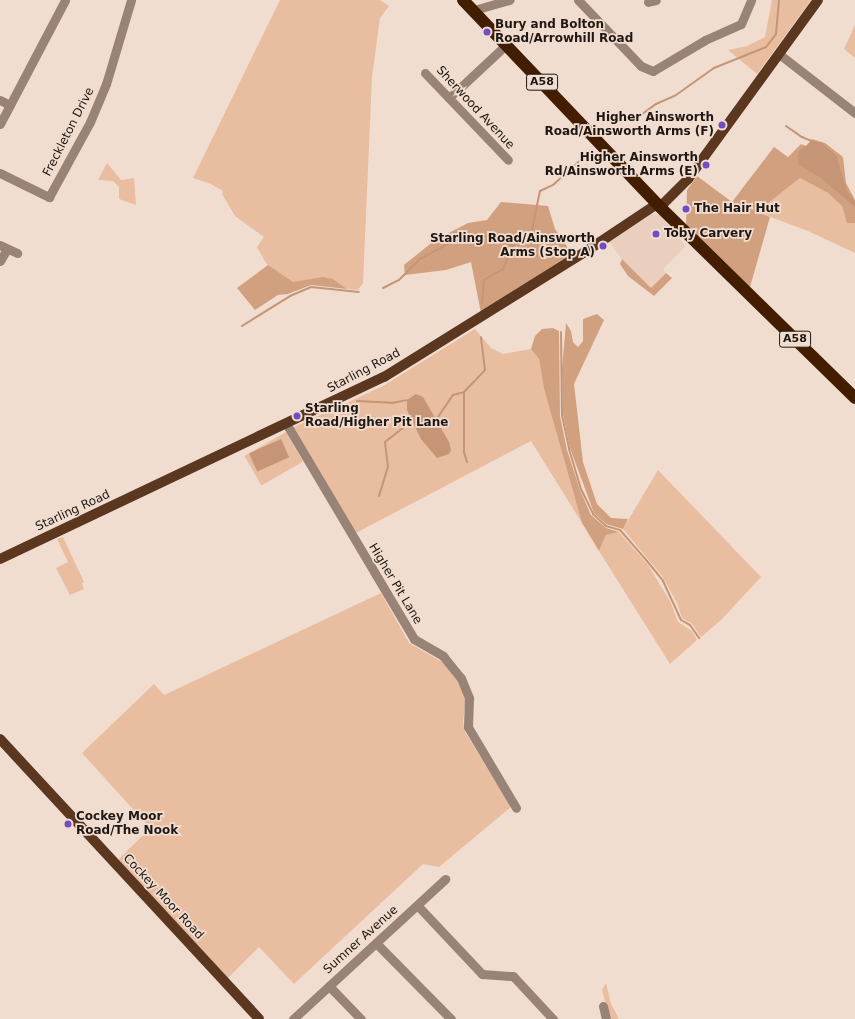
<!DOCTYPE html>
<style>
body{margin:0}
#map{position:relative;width:855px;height:1019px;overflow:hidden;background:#f1ddd0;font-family:"DejaVu Sans",sans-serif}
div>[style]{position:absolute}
.built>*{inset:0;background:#eacfbe}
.green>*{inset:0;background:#e8bda0;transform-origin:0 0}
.forest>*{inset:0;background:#d1a07f}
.water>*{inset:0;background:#c59575;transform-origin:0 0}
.stream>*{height:2px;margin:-1px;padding:0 1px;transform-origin:1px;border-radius:1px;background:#c59575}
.minor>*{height:9px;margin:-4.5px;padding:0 4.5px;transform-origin:4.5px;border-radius:4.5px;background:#998376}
.major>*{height:10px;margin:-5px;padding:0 5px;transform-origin:5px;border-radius:5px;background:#5a371e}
.highway>*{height:12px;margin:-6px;padding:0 6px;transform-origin:6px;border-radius:6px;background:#431d00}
.dots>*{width:11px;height:11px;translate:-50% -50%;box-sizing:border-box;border:2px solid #f1ddd0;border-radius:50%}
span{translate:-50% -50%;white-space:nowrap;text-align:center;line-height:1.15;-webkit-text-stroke:3.5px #f1ddd0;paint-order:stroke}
.shield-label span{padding:1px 3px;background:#f1ddd0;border:1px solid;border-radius:3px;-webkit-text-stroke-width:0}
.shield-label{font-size:11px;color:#1e1713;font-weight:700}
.poi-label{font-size:12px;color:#1e1713;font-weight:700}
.left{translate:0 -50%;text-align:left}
.right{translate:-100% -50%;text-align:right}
.street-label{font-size:12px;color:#1e1713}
</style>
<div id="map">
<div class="built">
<i style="clip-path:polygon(651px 214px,659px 214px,686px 246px,663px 269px,666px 273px,651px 289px,622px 259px,609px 242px)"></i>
</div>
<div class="green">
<i style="clip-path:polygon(280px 0,380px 0,389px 6px,380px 18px,372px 77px,363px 283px,358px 290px,347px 289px,333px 279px,293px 282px,281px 276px,266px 263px,257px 247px,264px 237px,235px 216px,222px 194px,223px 191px,211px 184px,193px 178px)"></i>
<i style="clip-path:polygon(772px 0,811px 0,757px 74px,728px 50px,747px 46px,765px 37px)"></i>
<i style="clip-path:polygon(855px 25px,855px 58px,844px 49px)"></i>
<i style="clip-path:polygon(107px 163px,121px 180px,134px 178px,136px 205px,119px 199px,119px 187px,113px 181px,98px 180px)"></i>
<i style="clip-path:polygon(800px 178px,828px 193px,842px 206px,847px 223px,855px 223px,855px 253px,808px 231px,757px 212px)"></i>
<i style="clip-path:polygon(475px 329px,491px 348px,503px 354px,531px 349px,539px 359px,544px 389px,582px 523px,531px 441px,354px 534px,292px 428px,383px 386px)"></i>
<i style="left:286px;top:432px;width:34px;height:48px;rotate:60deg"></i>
<i style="clip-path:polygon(658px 470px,761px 577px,721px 620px,701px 637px,692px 624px,682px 618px,677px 603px,662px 576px,623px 529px)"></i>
<i style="clip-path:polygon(619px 532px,648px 565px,670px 601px,678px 622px,692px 631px,697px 640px,670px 664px,599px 551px,606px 535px)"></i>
<i style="clip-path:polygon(63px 537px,84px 582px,82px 583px,84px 589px,70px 595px,56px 568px,68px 562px,57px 539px)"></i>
<i style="clip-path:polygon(381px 593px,409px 643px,444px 663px,456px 677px,466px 697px,463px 722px,465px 732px,511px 807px,439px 867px,423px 864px,294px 984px,259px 947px,227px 979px,117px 861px,150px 828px,82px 753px,154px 684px,164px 695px)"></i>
<i style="clip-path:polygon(606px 983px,611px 1004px,619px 1019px,610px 1019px,602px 990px)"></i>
</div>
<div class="forest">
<i style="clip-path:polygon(812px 139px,825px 143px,843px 157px,846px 183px,855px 200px,855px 223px,847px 223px,842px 206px,828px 193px,800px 178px,757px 212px,770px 217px,750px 287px,686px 226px,687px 190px,697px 176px,732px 202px,774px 147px,788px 157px,801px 144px,806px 146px)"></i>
<i style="clip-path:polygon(501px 202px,548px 206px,555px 229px,573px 255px,481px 313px,471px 262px,446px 270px,405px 275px,404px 265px,435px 240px,468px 223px,487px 220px)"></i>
<i style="clip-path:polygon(622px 259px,651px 288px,666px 273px,672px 278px,654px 296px,628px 276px,620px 264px)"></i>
<i style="clip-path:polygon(268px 265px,293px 282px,323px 277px,333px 279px,347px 289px,311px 285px,288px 294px,278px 295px,255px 310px,237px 288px)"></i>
<i style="clip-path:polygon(597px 314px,604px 320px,574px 384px,583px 462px,597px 504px,611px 518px,628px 519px,623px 529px,606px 524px,594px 513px,570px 448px,563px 414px,562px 369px,566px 323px,571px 331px,573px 342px,578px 347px,583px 341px,583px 319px)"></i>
<i style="clip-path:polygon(553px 328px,559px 331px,560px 416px,567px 450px,580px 490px,591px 515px,606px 528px,619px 532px,606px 535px,599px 551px,582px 523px,544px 389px,539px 359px,531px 349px,535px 336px,542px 329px)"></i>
</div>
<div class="water">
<i style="clip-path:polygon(813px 141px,822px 143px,836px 155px,847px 191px,855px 201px,855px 207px,821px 178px,798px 164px,799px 151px)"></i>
<i style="clip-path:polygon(416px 394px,423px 397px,449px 442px,451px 450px,449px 454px,437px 458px,421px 439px,407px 410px,407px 400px)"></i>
<i style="left:281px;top:439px;width:20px;height:35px;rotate:66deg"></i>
</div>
<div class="stream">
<i style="left:638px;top:117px;width:22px;rotate:-36deg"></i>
<i style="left:656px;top:104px;width:22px;rotate:-24deg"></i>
<i style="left:676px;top:95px;width:47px;rotate:-35.4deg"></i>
<i style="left:714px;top:68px;width:56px;rotate:-22deg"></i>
<i style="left:766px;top:47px;width:16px;rotate:-52deg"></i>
<i style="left:776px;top:34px;width:34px;rotate:-85deg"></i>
<i style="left:786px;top:126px;width:19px;rotate:35deg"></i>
<i style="left:802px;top:137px;width:13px;rotate:23deg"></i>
<i style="left:383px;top:288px;width:18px;rotate:-27deg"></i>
<i style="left:399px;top:280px;width:30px;rotate:-45deg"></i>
<i style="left:420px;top:259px;width:44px;rotate:-28.3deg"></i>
<i style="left:459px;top:238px;width:22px;rotate:-5deg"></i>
<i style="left:481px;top:236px;width:17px;rotate:7deg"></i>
<i style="left:498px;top:238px;width:17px;rotate:28deg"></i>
<i style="left:482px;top:303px;width:23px;rotate:-85deg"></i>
<i style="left:484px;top:280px;width:22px;rotate:-30deg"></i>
<i style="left:503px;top:269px;width:25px;rotate:-67deg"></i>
<i style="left:513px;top:246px;width:22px;rotate:-34deg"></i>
<i style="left:531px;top:234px;width:44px;rotate:-78.2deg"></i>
<i style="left:540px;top:191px;width:14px;rotate:-25deg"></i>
<i style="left:553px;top:185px;width:38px;rotate:-42deg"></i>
<i style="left:242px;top:326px;width:57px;rotate:-32deg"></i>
<i style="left:290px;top:296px;width:23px;rotate:-23deg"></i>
<i style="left:311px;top:287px;width:48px;rotate:5.9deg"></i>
<i style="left:561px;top:332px;width:83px;rotate:89.3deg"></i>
<i style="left:562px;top:415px;width:35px;rotate:78deg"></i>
<i style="left:569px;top:449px;width:42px;rotate:73.3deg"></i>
<i style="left:581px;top:489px;width:28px;rotate:64deg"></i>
<i style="left:593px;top:514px;width:18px;rotate:43deg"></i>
<i style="left:606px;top:526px;width:15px;rotate:16deg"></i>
<i style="left:620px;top:530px;width:41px;rotate:48.9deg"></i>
<i style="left:647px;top:561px;width:26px;rotate:51deg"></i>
<i style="left:663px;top:581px;width:43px;rotate:65.2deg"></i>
<i style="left:681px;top:620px;width:10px;rotate:29deg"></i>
<i style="left:690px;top:625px;width:16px;rotate:55deg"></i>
<i style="left:357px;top:401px;width:35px;rotate:3deg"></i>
<i style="left:392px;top:403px;width:15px;rotate:-11deg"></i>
<i style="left:436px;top:420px;width:30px;rotate:-56deg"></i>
<i style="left:453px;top:395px;width:11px;rotate:-15deg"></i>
<i style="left:467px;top:462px;width:10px;rotate:-107deg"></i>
<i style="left:464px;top:452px;width:60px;rotate:-90deg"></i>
<i style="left:464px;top:392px;width:30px;rotate:-46deg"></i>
<i style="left:485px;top:370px;width:33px;rotate:-97deg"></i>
<i style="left:379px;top:496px;width:30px;rotate:-73deg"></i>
<i style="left:388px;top:467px;width:25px;rotate:-97deg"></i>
<i style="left:385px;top:442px;width:34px;rotate:-38deg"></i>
</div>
<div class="minor">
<i style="left:578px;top:0;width:91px;rotate:46.3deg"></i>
<i style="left:641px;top:66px;width:13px;rotate:23deg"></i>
<i style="left:653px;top:71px;width:61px;rotate:-30.8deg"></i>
<i style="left:705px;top:40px;width:39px;rotate:-24deg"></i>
<i style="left:741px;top:24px;width:26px;rotate:-67deg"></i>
<i style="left:648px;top:2px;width:8px;rotate:-14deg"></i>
<i style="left:474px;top:10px;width:37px;rotate:-16deg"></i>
<i style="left:779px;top:54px;width:96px;rotate:37.8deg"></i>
<i style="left:425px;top:73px;width:120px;rotate:46.3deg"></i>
<i style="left:449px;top:98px;width:79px;rotate:-43deg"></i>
<i style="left:0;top:100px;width:11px;rotate:27deg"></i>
<i style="left:0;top:124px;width:140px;rotate:-62.3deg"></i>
<i style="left:0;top:173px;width:55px;rotate:26.1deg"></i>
<i style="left:49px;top:197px;width:85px;rotate:-61.3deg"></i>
<i style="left:90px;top:122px;width:41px;rotate:-67.2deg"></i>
<i style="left:106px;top:84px;width:88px;rotate:-73.4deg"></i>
<i style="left:0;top:245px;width:19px;rotate:25deg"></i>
<i style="left:0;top:261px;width:14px;rotate:-60deg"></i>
<i style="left:287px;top:425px;width:249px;rotate:59.3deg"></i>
<i style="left:414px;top:639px;width:34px;rotate:30deg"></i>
<i style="left:443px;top:656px;width:28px;rotate:51deg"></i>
<i style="left:461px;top:678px;width:22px;rotate:68deg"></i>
<i style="left:469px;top:698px;width:29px;rotate:92deg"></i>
<i style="left:468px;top:727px;width:94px;rotate:59.3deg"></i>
<i style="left:417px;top:905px;width:95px;rotate:46.7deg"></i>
<i style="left:482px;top:974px;width:31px;rotate:4deg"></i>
<i style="left:513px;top:976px;width:59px;rotate:47.1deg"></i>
<i style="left:376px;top:943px;width:107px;rotate:45.4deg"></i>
<i style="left:329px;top:986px;width:46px;rotate:45.9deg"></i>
<i style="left:603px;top:1006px;width:13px;rotate:77deg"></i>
<i style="left:293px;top:1019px;width:207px;rotate:-42.6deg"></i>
</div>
<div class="major">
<i style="left:660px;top:207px;width:40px;rotate:-45deg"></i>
<i style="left:688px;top:179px;width:221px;rotate:-54deg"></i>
<i style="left:0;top:559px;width:425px;rotate:-25.4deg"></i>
<i style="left:384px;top:377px;width:244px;rotate:-31.9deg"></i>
<i style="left:591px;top:248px;width:79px;rotate:-33.7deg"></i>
<i style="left:0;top:739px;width:381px;rotate:47.2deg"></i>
</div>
<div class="highway">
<i style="left:463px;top:0;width:286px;rotate:46.4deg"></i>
<i style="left:660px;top:207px;width:273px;rotate:44.4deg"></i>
</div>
<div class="dots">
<i style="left:487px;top:32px;background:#704cc5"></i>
<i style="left:722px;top:125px;background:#704cc5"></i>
<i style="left:706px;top:165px;background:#704cc5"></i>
<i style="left:686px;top:209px;background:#704cc5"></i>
<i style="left:656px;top:234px;background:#704cc5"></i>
<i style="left:603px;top:246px;background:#704cc5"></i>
<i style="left:297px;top:416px;background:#704cc5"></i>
<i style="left:68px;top:824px;background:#704cc5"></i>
</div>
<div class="shield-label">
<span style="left:542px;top:82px">A58</span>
<span style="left:795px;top:339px">A58</span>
</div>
<div class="poi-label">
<span class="left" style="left:495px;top:32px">Bury and Bolton<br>Road/Arrowhill Road</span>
<span class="right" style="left:714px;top:125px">Higher Ainsworth<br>Road/Ainsworth Arms (F)</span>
<span class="right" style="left:698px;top:165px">Higher Ainsworth<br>Rd/Ainsworth Arms (E)</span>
<span class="left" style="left:694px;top:209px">The Hair Hut</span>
<span class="left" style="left:664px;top:234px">Toby Carvery</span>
<span class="right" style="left:595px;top:246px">Starling Road/Ainsworth<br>Arms (Stop A)</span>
<span class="left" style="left:305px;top:416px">Starling<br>Road/Higher Pit Lane</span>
<span class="left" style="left:76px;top:824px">Cockey Moor<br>Road/The Nook</span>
</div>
<div class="street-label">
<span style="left:475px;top:108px;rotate:47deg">Sherwood Avenue</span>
<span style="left:69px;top:132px;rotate:-63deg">Freckleton Drive</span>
<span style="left:364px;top:371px;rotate:-28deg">Starling Road</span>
<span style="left:73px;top:511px;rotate:-25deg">Starling Road</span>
<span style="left:395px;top:584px;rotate:59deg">Higher Pit Lane</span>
<span style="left:163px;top:897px;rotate:47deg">Cockey Moor Road</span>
<span style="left:361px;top:940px;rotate:-42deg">Sumner Avenue</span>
</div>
</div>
